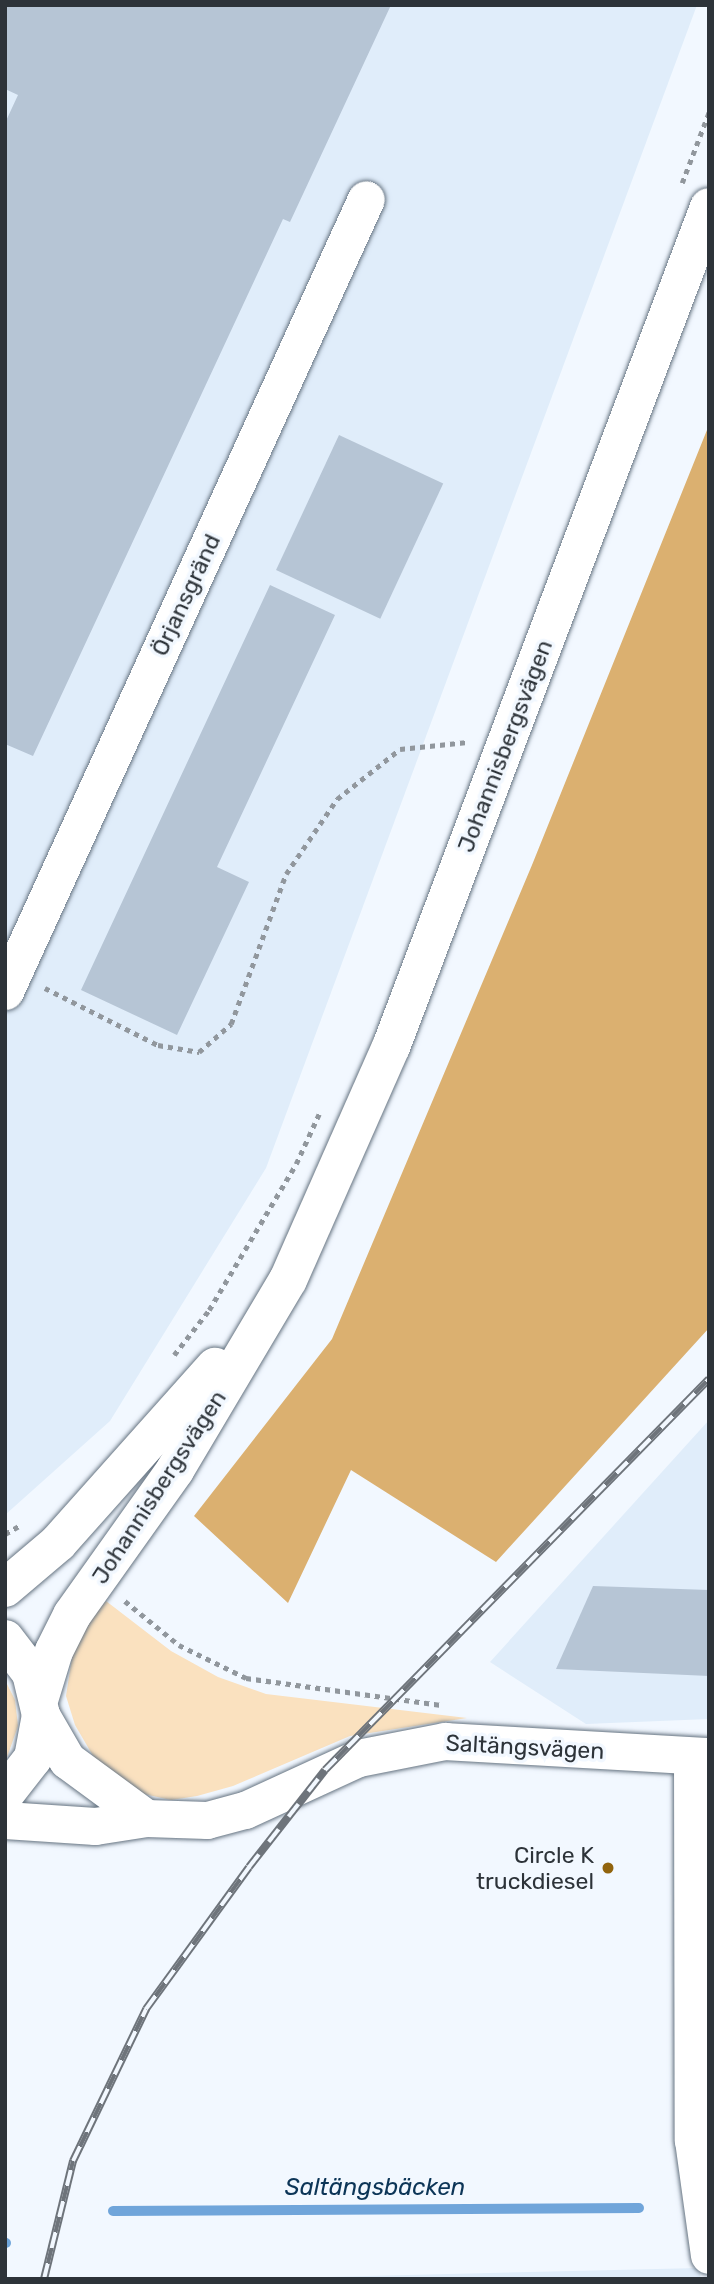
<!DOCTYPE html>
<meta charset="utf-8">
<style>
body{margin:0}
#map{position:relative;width:714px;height:2284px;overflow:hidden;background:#f2f8ff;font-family:Rubik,sans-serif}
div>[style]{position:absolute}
.built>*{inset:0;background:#e0edfa}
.green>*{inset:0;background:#fae1bf}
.forest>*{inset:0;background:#dbb070}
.stream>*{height:10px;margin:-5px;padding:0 5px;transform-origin:5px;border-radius:5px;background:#70a5da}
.building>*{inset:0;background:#b6c5d5;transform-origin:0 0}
.path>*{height:4.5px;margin-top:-2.25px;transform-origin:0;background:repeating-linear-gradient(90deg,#91979d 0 5px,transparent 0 10px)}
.roads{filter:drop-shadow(0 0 2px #667482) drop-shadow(0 0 2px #667482)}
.minor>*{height:37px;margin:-18.5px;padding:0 18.5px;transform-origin:18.5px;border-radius:18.5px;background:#fff}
.secondary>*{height:38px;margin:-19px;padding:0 19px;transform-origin:19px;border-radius:19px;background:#fff}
.rail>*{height:8px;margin-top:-4px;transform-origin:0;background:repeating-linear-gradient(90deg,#f2f8ff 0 16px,#6e747b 0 32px);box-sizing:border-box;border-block:2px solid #6e747b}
.dots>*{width:19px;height:19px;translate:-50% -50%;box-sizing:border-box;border:4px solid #f2f8ff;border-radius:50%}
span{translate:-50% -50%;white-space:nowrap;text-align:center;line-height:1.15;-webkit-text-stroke:7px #f2f8ff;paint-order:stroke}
.street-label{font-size:23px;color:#2d3339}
.poi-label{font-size:23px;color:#2d3339}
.right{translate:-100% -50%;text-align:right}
.water-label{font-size:24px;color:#0c3557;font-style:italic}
.frame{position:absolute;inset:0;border:7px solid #2d3339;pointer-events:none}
</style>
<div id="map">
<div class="built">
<i style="clip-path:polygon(5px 5px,697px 5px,266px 1168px,110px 1421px,5px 1515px)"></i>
<i style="clip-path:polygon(709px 1420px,709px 1719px,586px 1724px,490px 1662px)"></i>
<i style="clip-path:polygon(699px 2268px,701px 2279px,243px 2279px)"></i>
</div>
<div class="green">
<i style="clip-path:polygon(106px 1601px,171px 1651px,218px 1677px,266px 1694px,467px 1718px,350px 1736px,233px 1786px,197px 1796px,171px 1800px,144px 1794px,117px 1781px,96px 1761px,75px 1725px,66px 1696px,72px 1657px,84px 1626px)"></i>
<i style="clip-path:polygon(5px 1680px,15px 1700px,18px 1726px,5px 1763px)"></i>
</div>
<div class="forest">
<i style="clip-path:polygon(709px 425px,709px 1328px,496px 1562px,351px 1470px,288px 1603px,194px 1516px,332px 1339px,532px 865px)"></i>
</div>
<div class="stream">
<i style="left:113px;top:2211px;width:526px;rotate:-0.33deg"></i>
<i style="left:5px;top:2243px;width:1px"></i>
</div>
<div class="building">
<i style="clip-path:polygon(5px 5px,391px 5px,290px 222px,283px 219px,33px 756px,5px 744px,5px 123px,18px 95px,5px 89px)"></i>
<i style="left:339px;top:435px;width:115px;height:149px;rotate:25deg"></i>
<i style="clip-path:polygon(270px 585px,335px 615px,217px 867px,249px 882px,177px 1035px,81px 990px)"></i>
<i style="clip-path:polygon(593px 1586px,709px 1590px,709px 1676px,556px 1669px)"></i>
</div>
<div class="path">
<i style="left:682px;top:183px;width:76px;rotate:-69.2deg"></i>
<i style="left:45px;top:988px;width:127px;rotate:26.8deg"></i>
<i style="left:158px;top:1045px;width:42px;rotate:9.7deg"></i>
<i style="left:199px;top:1052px;width:43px;rotate:-41.2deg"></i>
<i style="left:231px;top:1024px;width:160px;rotate:-69.9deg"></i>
<i style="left:286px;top:874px;width:91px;rotate:-55.8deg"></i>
<i style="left:337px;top:799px;width:80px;rotate:-38.4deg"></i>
<i style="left:400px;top:749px;width:68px;rotate:-5.9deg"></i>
<i style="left:174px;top:1355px;width:57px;rotate:-52.1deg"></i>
<i style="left:209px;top:1310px;width:170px;rotate:-59.2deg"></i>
<i style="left:296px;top:1164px;width:55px;rotate:-65.3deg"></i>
<i style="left:5px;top:1534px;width:16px;rotate:-30deg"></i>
<i style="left:125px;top:1601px;width:70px;rotate:39.2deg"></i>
<i style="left:179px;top:1645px;width:75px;rotate:26.2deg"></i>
<i style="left:246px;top:1678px;width:197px;rotate:7.9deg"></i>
</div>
<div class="roads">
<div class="minor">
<i style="left:5px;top:991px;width:870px;rotate:-65.5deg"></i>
<i style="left:41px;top:1715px;width:52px;rotate:60deg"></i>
<i style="left:67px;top:1760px;width:98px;rotate:36.3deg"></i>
<i style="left:692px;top:1757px;width:383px;rotate:89.9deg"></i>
<i style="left:693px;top:2140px;width:116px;rotate:82.1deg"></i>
<i style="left:5px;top:1820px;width:90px;rotate:3.8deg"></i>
<i style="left:95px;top:1826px;width:52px;rotate:-8.9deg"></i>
<i style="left:146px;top:1818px;width:61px;rotate:1.9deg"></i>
<i style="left:207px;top:1820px;width:39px;rotate:-15deg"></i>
<i style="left:245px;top:1810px;width:124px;rotate:-24.7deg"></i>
<i style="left:358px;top:1758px;width:89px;rotate:-11.1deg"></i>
<i style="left:445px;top:1741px;width:264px;rotate:3.3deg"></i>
</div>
<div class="secondary">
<i style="left:5px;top:1588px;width:70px;rotate:-40.3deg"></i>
<i style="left:58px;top:1543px;width:236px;rotate:-48.3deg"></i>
<i style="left:5px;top:1639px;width:43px;rotate:52.6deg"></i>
<i style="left:31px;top:1673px;width:43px;rotate:76.6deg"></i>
<i style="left:41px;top:1715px;width:44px;rotate:100.5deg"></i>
<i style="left:33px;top:1758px;width:46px;rotate:127.9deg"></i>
<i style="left:40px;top:1697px;width:48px;rotate:-73.1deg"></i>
<i style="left:54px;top:1651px;width:40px;rotate:-63.4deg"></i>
<i style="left:72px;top:1615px;width:178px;rotate:-54.6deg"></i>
<i style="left:175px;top:1470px;width:221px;rotate:-59.3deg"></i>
<i style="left:288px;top:1280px;width:255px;rotate:-66.2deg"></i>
<i style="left:391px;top:1047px;width:898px;rotate:-69.26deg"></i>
</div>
</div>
<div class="rail">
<i style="left:44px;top:2279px;width:122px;rotate:-76.2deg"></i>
<i style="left:73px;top:2161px;width:169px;rotate:-64.3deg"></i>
<i style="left:146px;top:2009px;width:175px;rotate:-54deg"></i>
<i style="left:249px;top:1867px;width:123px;rotate:-51.9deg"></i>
<i style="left:325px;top:1770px;width:548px;rotate:-45.52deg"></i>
</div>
<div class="dots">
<i style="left:608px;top:1868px;background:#91640e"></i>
</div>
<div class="street-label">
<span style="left:186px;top:595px;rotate:-65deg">Örjansgränd</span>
<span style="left:505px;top:746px;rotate:-69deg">Johannisbergsvägen</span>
<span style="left:159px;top:1487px;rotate:-57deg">Johannisbergsvägen</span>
<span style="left:525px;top:1747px;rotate:3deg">Saltängsvägen</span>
</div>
<div class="poi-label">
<span class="right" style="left:594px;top:1868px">Circle K<br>truckdiesel</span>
</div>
<div class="water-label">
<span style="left:375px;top:2188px">Saltängsbäcken</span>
</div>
<div class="frame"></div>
</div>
